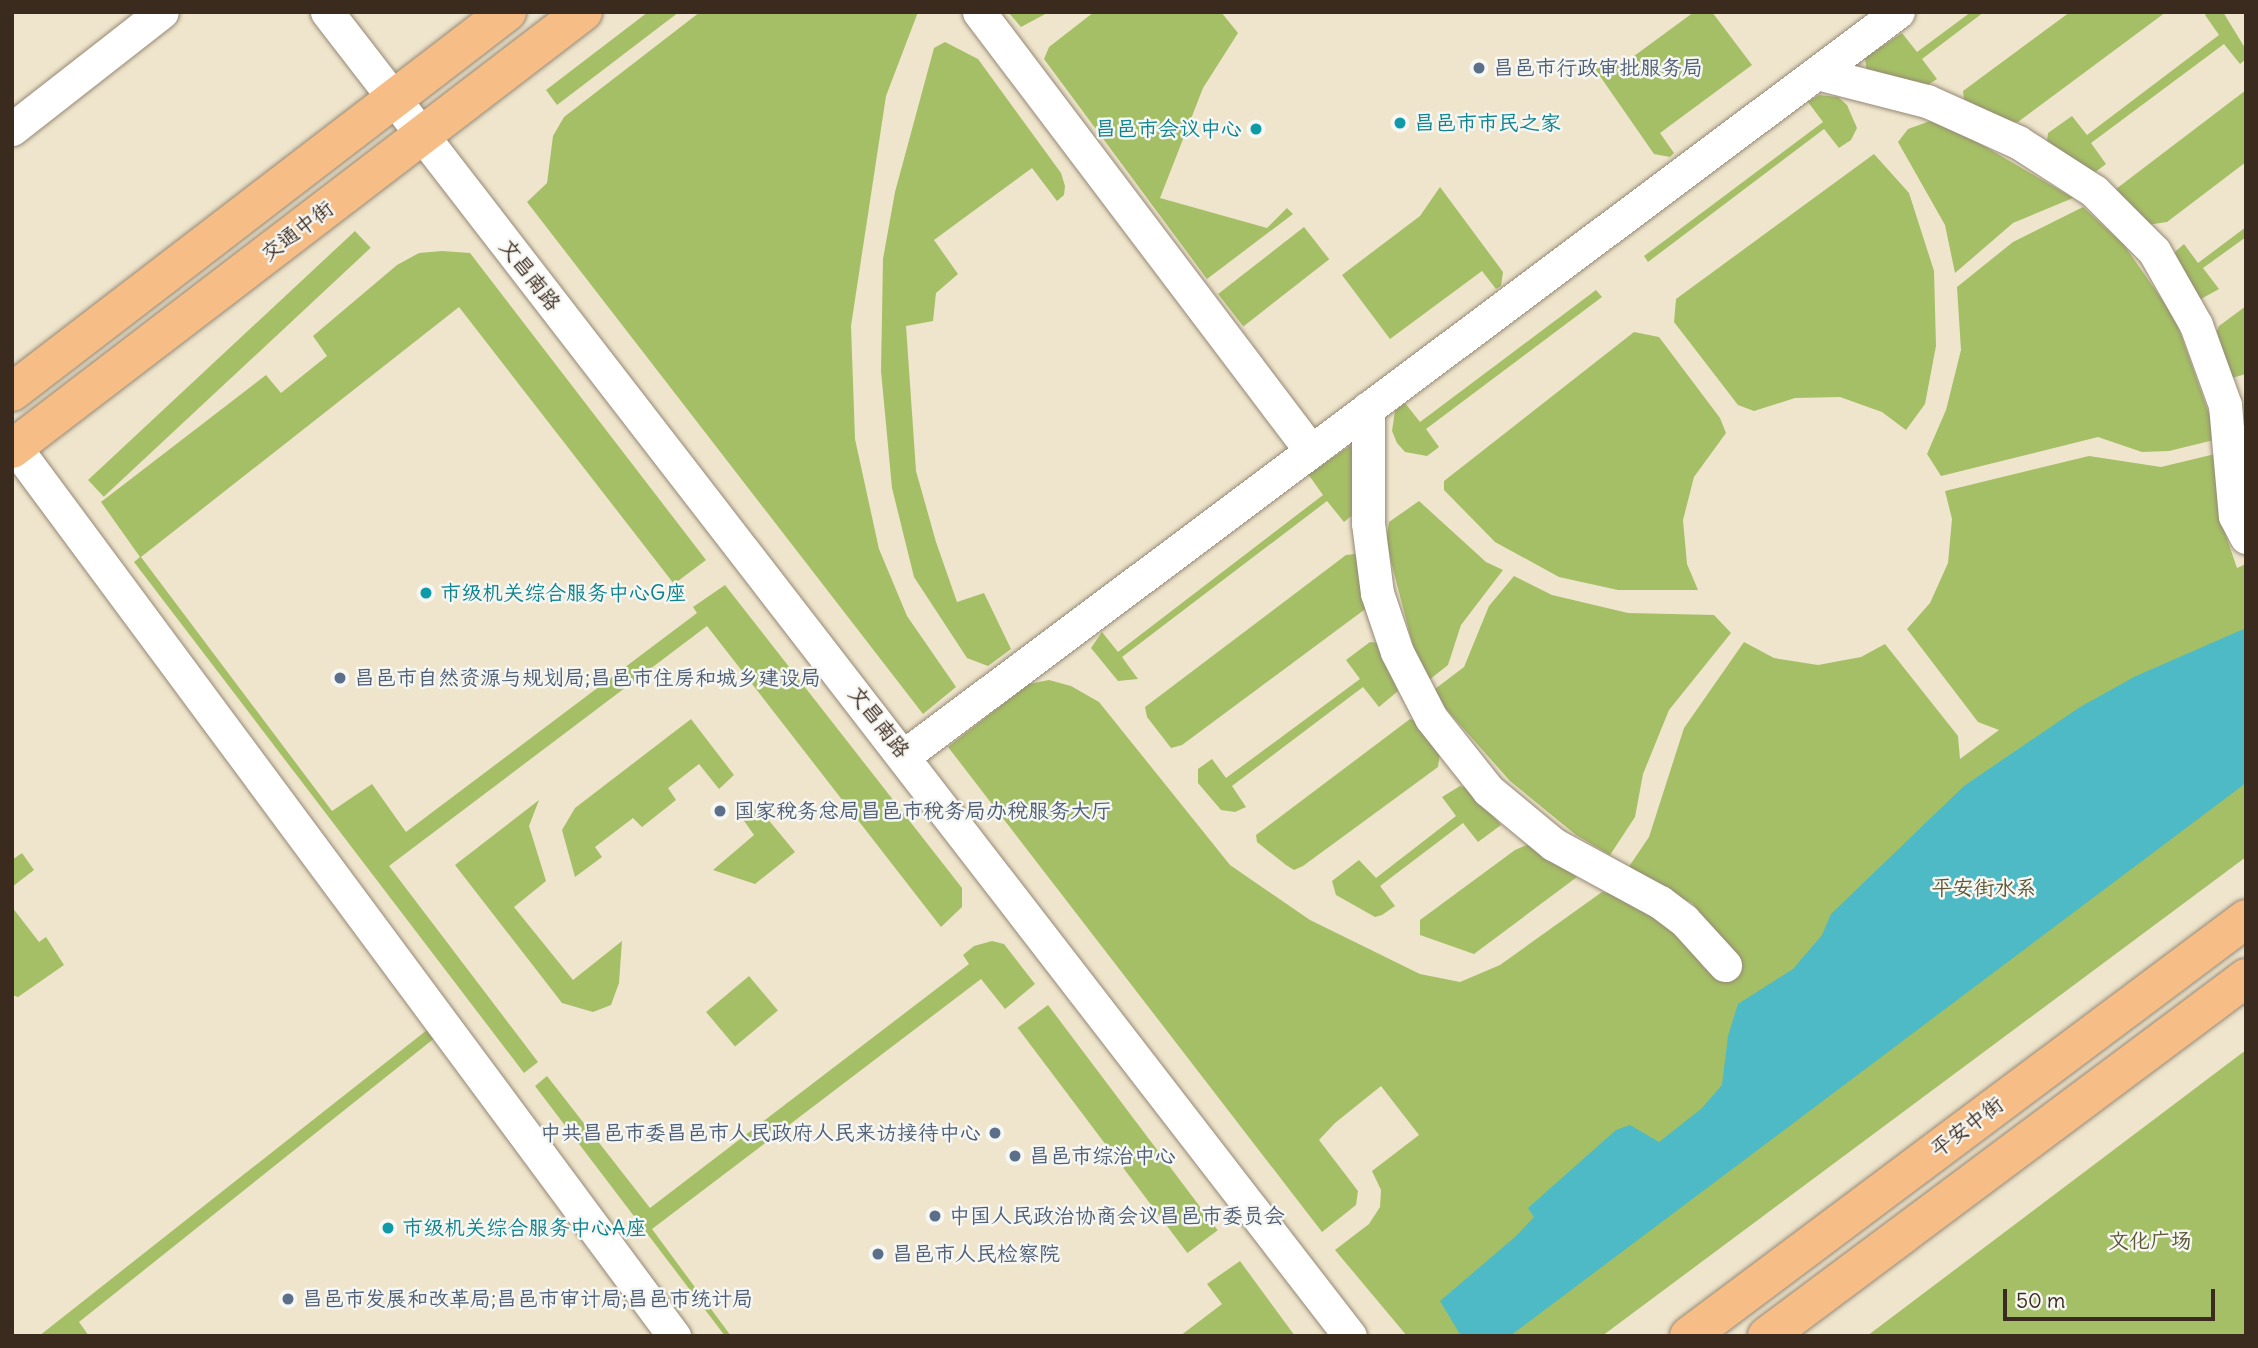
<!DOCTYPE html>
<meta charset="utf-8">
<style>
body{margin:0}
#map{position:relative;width:2258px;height:1348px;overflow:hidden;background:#efe5cc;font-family:Delius,"LXGW WenKai TC",sans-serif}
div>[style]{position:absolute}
.green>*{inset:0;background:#a5bf66;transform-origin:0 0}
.water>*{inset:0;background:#4dbac6}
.roads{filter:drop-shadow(0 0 2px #958875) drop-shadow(0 0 2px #958875)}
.minor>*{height:33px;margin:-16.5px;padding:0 16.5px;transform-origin:16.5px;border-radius:16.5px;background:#fff}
.major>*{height:38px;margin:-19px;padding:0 19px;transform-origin:19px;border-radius:19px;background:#f6be86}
.dots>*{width:19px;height:19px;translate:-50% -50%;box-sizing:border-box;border:4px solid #f6f6f2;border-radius:50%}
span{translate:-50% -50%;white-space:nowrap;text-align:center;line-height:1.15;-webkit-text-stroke:5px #f6f6f2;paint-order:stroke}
.service-label{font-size:21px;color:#4e5e75}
.left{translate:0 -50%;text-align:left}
.right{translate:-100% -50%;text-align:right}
.culture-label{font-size:21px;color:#0d838f}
.street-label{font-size:21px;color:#3b2a1e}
.park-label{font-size:21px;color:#5b5734}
.frame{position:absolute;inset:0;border:14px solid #3b2a1e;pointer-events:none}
.scale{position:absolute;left:2003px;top:1289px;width:212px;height:32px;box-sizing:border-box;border:4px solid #3b2a1e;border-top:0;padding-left:9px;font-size:21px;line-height:24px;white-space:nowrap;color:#3b2a1e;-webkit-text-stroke:5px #f6f6f2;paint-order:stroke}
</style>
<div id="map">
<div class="green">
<i style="clip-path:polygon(648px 12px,679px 12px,557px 105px,546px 90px)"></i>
<i style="clip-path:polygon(700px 12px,918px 12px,886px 96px,851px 326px,855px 439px,879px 549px,907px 616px,956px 687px,923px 714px,527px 202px,547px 183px,553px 136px,564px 117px)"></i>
<i style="clip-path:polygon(1008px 12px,1049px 12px,1021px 27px)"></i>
<i style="clip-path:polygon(1094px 12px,1221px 12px,1238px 33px,1203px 88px,1160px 198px,1267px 228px,1287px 208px,1293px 214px,1207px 279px,1044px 59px,1049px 47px)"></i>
<i style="clip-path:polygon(1694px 12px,1712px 12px,1752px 65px,1660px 133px,1674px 153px,1670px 157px,1654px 154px,1595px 69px,1630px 59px)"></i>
<i style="clip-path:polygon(1971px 12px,1984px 12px,1922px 59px,1937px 79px,1928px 85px,1867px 73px,1865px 58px,1902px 33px,1917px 52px)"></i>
<i style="clip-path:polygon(2070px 12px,2166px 12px,2018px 122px,2010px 123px,1964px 99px,1963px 91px)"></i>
<i style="clip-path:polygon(2209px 12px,2223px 12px,2245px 48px,2246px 59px,2240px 64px,2224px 44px,2091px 143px,2106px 164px,2094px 173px,2047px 141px,2048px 133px,2072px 116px,2087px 135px,2219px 35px,2205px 15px)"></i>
<i style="clip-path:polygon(945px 42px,978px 59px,1061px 173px,1065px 186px,1064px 195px,1057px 201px,1032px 168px,934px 240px,958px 274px,936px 293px,933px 321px,906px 326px,916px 471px,936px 542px,957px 602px,984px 593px,1011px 649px,988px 666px,967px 658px,914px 577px,892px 488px,881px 371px,883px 259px,895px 192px,934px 48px)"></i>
<i style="clip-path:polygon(2246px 90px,2246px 162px,2167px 222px,2147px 225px,2116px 189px)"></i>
<i style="clip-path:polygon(1819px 95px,1838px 97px,1847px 105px,1857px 128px,1851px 140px,1839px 148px,1824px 129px,1648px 262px,1644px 256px,1823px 122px,1808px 102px)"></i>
<i style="clip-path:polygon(1933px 120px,1972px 139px,2073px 198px,2013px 223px,1955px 273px,1945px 225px,1898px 142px,1908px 129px)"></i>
<i style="clip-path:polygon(1874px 154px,1909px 193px,1934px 271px,1936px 346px,1925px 404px,1906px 430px,1882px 412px,1840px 397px,1795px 398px,1754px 411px,1738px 405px,1674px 322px,1676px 299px)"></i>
<i style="clip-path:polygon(1440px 187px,1503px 272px,1501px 286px,1496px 289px,1482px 271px,1390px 339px,1342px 275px,1420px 216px)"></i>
<i style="clip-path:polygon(2083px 207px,2124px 245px,2175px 318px,2218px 439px,2169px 451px,2142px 452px,2098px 437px,1941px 476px,1927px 454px,1946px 410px,1961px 350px,1957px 287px,2013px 242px)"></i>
<i style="left:1304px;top:227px;width:41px;height:109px;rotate:52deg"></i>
<i style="clip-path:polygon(2246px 227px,2246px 237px,2203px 268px,2219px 289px,2201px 299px,2192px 294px,2171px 257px,2176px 251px,2184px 244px,2198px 263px)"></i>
<i style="left:355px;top:231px;width:23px;height:365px;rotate:47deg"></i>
<i style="clip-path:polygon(442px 251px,470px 253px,706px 560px,674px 584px,459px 307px,141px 557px,332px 811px,372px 784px,406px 832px,697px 613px,693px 607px,725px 585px,962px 888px,962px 907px,941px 927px,707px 626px,389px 866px,538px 1062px,524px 1073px,134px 562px,140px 557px,101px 502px,266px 375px,281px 393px,327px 356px,313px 336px,397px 265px,419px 253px)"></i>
<i style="clip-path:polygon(1596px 290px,1602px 297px,1426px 429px,1439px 447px,1427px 456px,1405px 452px,1397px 443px,1392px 431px,1395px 411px,1405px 403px,1420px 422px)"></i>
<i style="clip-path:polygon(2246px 306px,2246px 374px,2232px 378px,2215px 335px,2219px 326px)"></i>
<i style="clip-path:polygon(1634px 332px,1659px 337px,1720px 418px,1726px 433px,1694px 477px,1683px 520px,1687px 564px,1698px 590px,1618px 590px,1559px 577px,1495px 542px,1444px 490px,1444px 481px)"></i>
<i style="clip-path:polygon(1350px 446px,1356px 448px,1360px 509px,1344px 522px,1327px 501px,1122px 657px,1138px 679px,1118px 681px,1091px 648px,1102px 632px,1118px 652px,1323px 495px,1308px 474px)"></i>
<i style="clip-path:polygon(2215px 454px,2225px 533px,2237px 568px,2246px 564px,2246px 857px,1602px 1336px,1407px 1336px,1335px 1250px,1369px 1224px,1380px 1207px,1381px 1190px,1372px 1171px,1419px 1135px,1381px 1086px,1335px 1123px,1319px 1140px,1358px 1191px,1356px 1205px,1322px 1232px,948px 747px,1029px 684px,1049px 680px,1071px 686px,1099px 702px,1230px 865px,1310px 920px,1420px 974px,1460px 982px,1500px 965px,1602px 892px,1621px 895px,1677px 933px,1705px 969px,1726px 947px,1692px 903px,1626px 871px,1649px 837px,1684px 728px,1744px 642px,1774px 658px,1818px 665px,1861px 657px,1885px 644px,1958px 736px,1960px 759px,1999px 730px,1978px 722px,1907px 629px,1930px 603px,1948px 563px,1952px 519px,1945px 491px,2089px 456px,2161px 467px)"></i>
<i style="clip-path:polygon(1419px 501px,1486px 562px,1503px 570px,1461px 625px,1448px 665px,1429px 680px,1414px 650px,1386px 542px,1389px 522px)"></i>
<i style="clip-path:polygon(1355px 554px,1363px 559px,1368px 607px,1182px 745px,1171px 748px,1147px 717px,1145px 707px,1346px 555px)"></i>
<i style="clip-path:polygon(1514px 576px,1552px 595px,1628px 613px,1714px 615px,1731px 633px,1669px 710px,1643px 774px,1635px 817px,1610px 855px,1576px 835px,1510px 781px,1431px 692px,1464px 667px,1489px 606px)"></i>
<i style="clip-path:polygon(1370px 642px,1380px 643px,1398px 691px,1379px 707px,1363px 687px,1232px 786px,1246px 807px,1235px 812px,1221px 810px,1198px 783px,1198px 769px,1212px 759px,1226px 778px,1360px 679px,1346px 660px)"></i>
<i style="clip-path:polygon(691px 719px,734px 775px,719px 789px,699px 764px,668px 788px,676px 800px,642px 827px,633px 818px,595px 847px,602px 857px,575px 877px,562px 830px,575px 808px)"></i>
<i style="clip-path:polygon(1410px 719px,1418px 722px,1440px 752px,1438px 767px,1303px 866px,1294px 870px,1286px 865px,1257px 842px,1256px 835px)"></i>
<i style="clip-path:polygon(1460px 786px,1468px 788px,1501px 825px,1478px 842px,1463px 823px,1380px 886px,1395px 906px,1382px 915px,1375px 917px,1336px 895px,1332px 881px,1359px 860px,1376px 878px,1456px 816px,1442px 797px)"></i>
<i style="clip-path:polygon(539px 800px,529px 826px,546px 881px,514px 907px,573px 980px,622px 941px,619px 983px,611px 1005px,593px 1012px,562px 1003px,455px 865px)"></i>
<i style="clip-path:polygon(757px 806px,795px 852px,755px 884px,713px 870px,754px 835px,742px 818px)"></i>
<i style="clip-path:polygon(1529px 844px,1577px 877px,1474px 954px,1420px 935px,1420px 920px,1515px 850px)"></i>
<i style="clip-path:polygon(22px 853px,34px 870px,12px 887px,12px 860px)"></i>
<i style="clip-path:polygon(12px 907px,39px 942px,46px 937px,64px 965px,18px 997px,12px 995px)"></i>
<i style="clip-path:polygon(992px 941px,1004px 944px,1035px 984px,1005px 1009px,981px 979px,652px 1229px,731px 1336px,725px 1336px,535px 1086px,547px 1076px,650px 1208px,969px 964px,963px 955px,974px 946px)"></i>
<i style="left:749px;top:976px;width:45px;height:56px;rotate:50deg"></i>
<i style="left:1048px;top:1005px;width:282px;height:38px;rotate:53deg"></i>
<i style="clip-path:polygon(427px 1030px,436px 1037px,79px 1322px,89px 1336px,39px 1336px)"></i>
<i style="clip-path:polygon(2246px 1050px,2246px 1336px,1867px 1336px)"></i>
<i style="clip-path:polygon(1240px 1261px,1295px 1336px,1180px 1336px,1222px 1304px,1207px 1284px)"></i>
</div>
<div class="water">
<i style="clip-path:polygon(2246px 628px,2246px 783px,1510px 1336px,1461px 1336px,1440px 1301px,1515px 1237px,1534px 1217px,1528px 1208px,1616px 1130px,1630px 1125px,1659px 1142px,1701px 1109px,1722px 1085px,1728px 1036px,1738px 1004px,1793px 969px,1822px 935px,1831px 914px,1964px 786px,2080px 707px,2136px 676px)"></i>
</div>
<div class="roads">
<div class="minor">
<i style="left:327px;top:12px;width:1673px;rotate:52.31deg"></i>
<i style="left:979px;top:12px;width:550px;rotate:52.9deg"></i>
<i style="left:1817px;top:73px;width:114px;rotate:14.3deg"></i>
<i style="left:1927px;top:101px;width:100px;rotate:24.3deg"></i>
<i style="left:2018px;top:142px;width:90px;rotate:32.8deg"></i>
<i style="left:2094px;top:191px;width:85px;rotate:45deg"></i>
<i style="left:2154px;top:251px;width:85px;rotate:60.4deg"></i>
<i style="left:2196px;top:325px;width:85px;rotate:70.1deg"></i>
<i style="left:2225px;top:405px;width:111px;rotate:84.9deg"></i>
<i style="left:2235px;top:516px;width:24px;rotate:62deg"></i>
<i style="left:12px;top:129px;width:190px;rotate:-38deg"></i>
<i style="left:1368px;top:408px;width:115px;rotate:90deg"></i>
<i style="left:1368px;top:523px;width:71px;rotate:82.7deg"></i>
<i style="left:1377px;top:593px;width:62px;rotate:71.3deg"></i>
<i style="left:1397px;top:652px;width:74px;rotate:62.7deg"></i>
<i style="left:1431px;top:718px;width:92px;rotate:51.6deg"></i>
<i style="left:1488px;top:790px;width:85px;rotate:39.7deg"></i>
<i style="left:1553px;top:844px;width:122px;rotate:28.5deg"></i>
<i style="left:1660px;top:902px;width:30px;rotate:37deg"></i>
<i style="left:1684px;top:920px;width:61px;rotate:47.7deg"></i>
<i style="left:15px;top:447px;width:1107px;rotate:53.45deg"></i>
<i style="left:905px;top:755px;width:1240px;rotate:-36.81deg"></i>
</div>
<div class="major">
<i style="left:12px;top:392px;width:624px;rotate:-37.51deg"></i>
<i style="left:12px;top:449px;width:719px;rotate:-37.43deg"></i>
<i style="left:1689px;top:1336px;width:696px;rotate:-36.82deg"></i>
<i style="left:1767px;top:1336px;width:598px;rotate:-36.77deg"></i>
</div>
</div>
<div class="dots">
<i style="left:1479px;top:68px;background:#5c6f8a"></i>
<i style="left:1400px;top:123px;background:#0f9aa8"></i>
<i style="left:1256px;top:129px;background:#0f9aa8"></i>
<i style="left:426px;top:593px;background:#0f9aa8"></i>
<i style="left:340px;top:678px;background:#5c6f8a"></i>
<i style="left:720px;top:811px;background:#5c6f8a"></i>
<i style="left:995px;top:1133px;background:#5c6f8a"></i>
<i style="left:1015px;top:1156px;background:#5c6f8a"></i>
<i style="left:935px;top:1216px;background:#5c6f8a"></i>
<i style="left:388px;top:1228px;background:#0f9aa8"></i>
<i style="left:878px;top:1254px;background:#5c6f8a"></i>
<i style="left:288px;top:1299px;background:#5c6f8a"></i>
</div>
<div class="service-label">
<span class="left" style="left:1493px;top:68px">昌邑市行政审批服务局</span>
<span class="left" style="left:354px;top:678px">昌邑市自然资源与规划局;昌邑市住房和城乡建设局</span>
<span class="left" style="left:734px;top:811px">国家税务总局昌邑市税务局办税服务大厅</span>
<span class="right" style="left:981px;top:1133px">中共昌邑市委昌邑市人民政府人民来访接待中心</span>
<span class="left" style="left:1029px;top:1156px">昌邑市综治中心</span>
<span class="left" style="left:949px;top:1216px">中国人民政治协商会议昌邑市委员会</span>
<span class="left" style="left:892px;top:1254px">昌邑市人民检察院</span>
<span class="left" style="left:302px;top:1299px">昌邑市发展和改革局;昌邑市审计局;昌邑市统计局</span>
</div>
<div class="culture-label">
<span class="left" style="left:1414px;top:123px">昌邑市市民之家</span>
<span class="right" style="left:1242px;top:129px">昌邑市会议中心</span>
<span class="left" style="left:440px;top:593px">市级机关综合服务中心G座</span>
<span class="left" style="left:402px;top:1228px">市级机关综合服务中心A座</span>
</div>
<div class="street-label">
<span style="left:297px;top:231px;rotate:-37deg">交通中街</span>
<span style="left:530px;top:275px;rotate:52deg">文昌南路</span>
<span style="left:879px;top:722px;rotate:52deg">文昌南路</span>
<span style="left:1967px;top:1127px;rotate:-37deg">平安中街</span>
</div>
<div class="park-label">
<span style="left:1984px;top:888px">平安街水系</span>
<span style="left:2150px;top:1241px">文化广场</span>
</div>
<div class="frame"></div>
<div class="scale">50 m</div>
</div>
